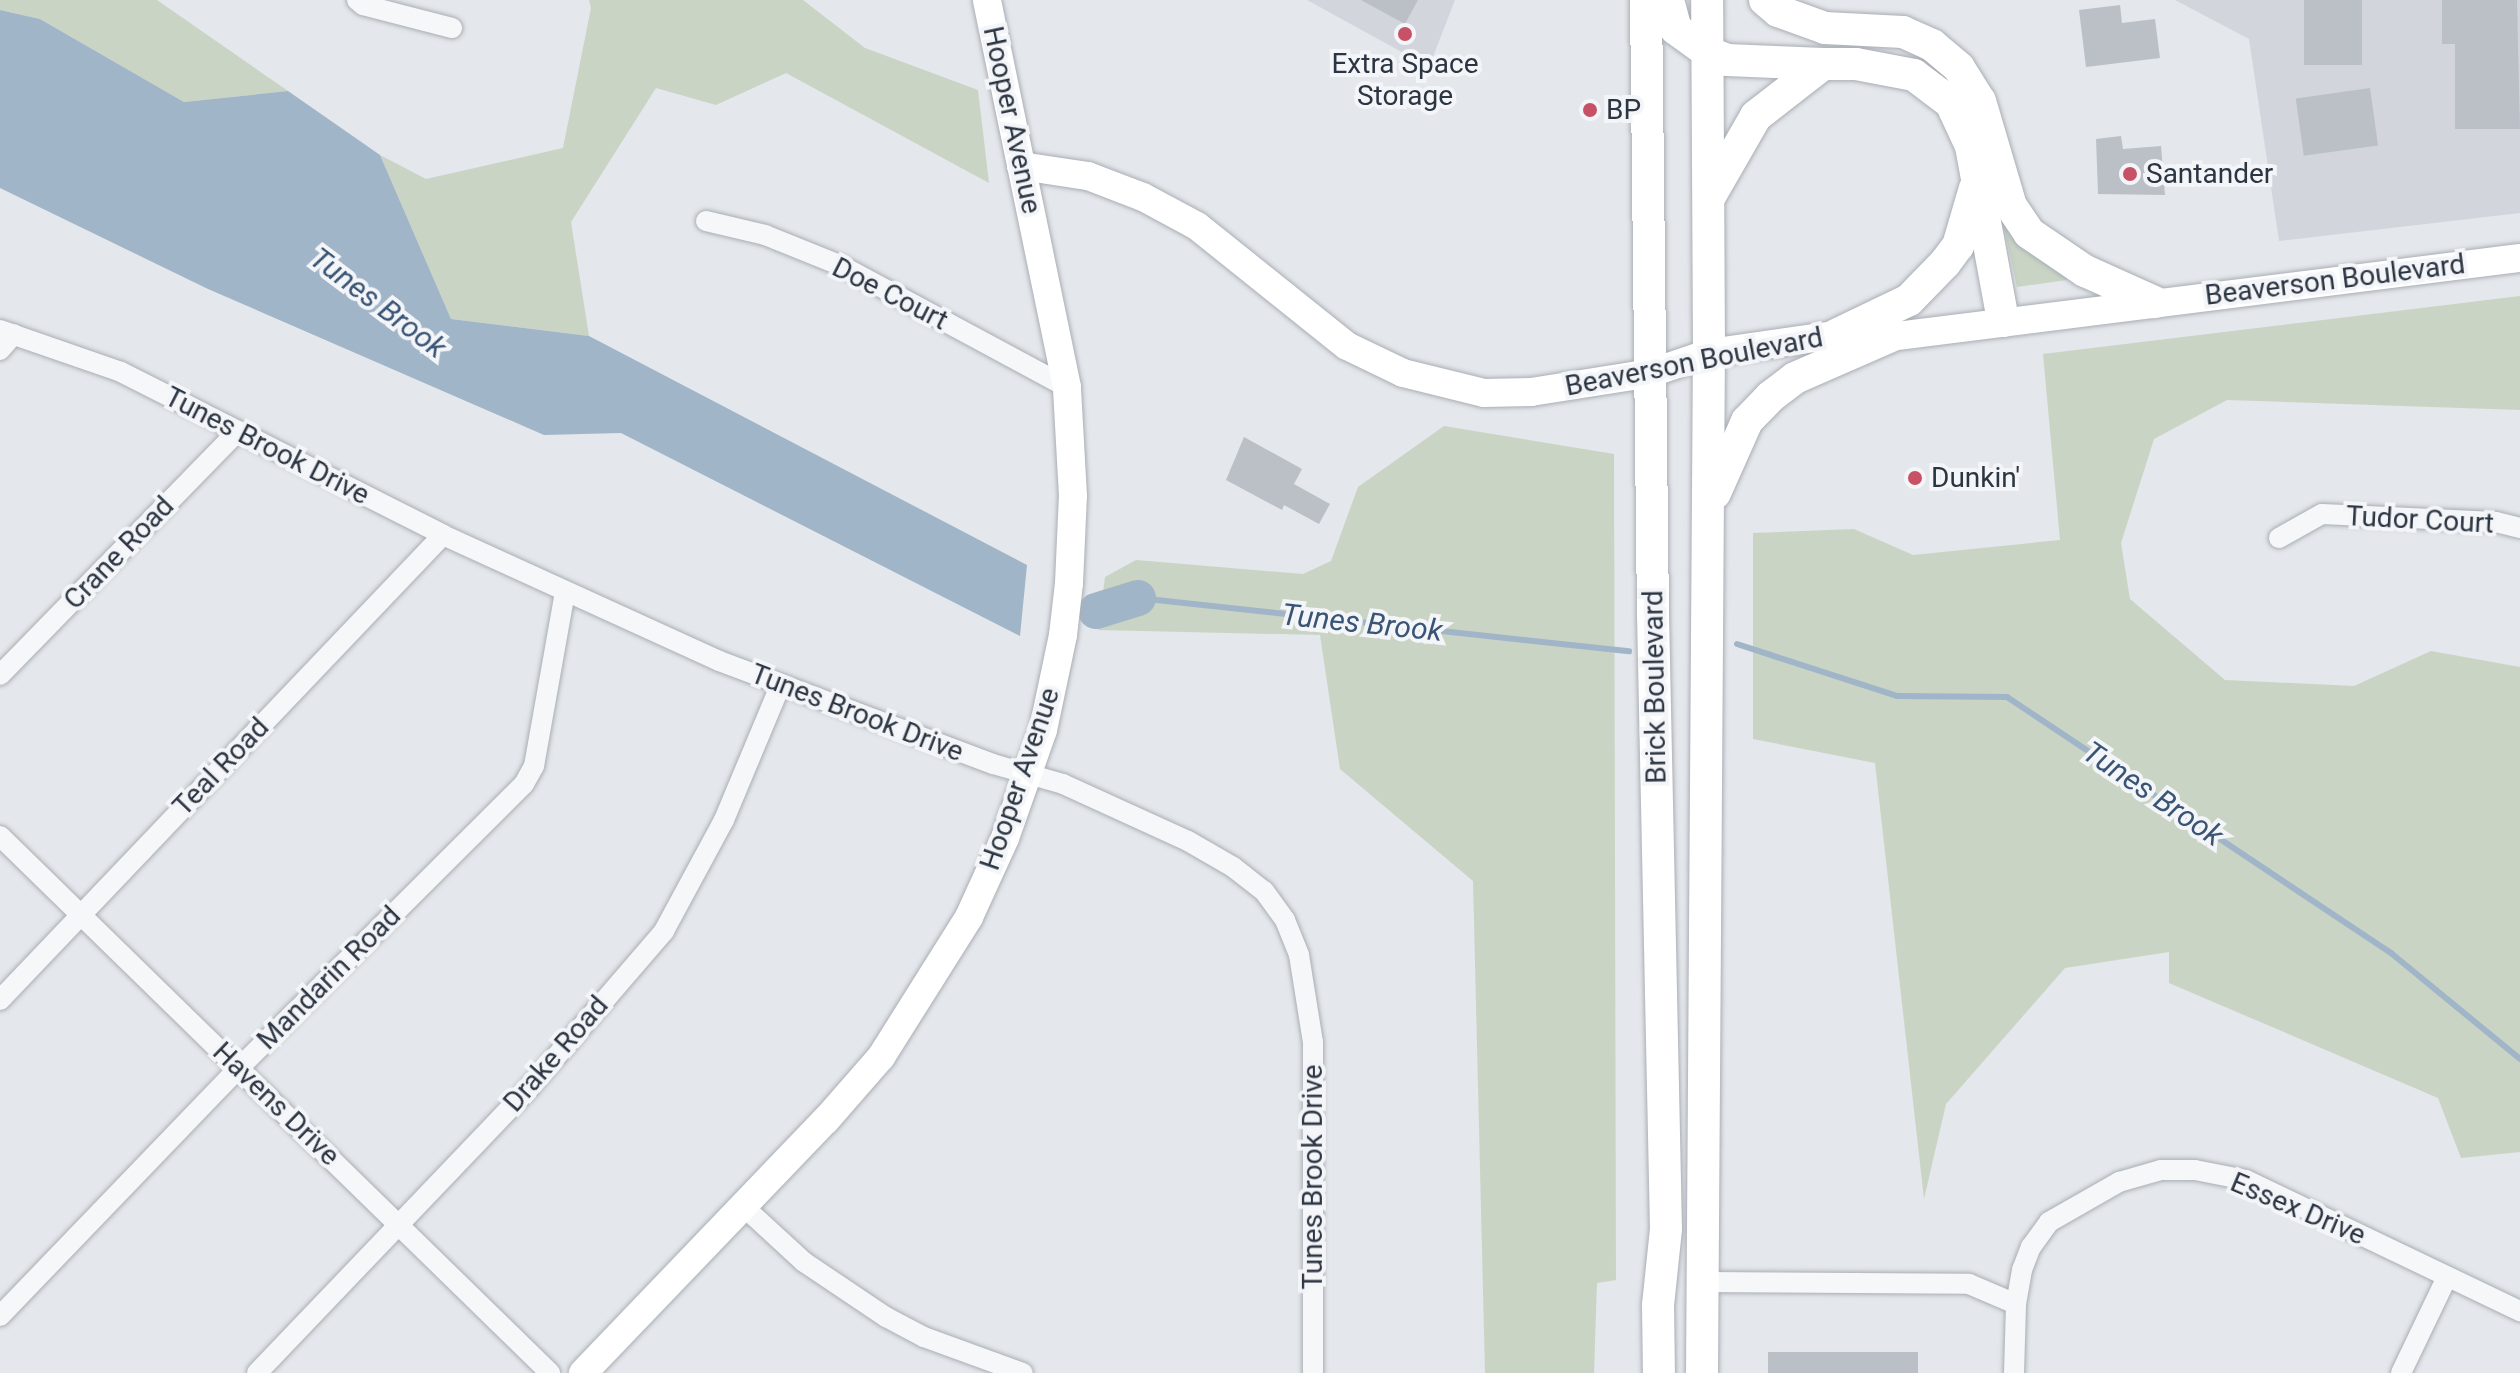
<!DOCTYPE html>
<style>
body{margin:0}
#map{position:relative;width:2520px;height:1373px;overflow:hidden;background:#e4e7eb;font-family:Roboto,sans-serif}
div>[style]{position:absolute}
.built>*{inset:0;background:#d2d6dc}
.green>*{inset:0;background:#c9d4c5}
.water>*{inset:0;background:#a1b5c8}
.stream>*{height:6px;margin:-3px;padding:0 3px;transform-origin:3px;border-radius:3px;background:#a1b5c8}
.river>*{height:36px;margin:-18px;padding:0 18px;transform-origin:18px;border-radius:18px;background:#a1b5c8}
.building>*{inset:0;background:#bbc0c7;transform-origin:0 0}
.roads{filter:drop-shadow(0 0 2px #a9aeb5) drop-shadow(0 0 2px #a9aeb5)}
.street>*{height:20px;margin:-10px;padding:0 10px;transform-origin:10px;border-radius:10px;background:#f6f7f9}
.secondary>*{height:28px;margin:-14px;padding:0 14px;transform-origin:14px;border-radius:14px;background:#fff}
.primary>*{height:32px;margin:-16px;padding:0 16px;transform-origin:16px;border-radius:16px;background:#fff}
.dots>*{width:22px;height:22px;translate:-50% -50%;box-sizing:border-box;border:4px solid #f3f5f8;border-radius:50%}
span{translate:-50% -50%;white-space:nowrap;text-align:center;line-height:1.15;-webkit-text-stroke:8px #f3f5f8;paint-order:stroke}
.poi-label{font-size:28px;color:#2c3542}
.left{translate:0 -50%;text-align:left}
.street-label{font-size:28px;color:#2c3542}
.water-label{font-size:30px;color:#395474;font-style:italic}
</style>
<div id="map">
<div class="built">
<i style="clip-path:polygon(1307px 0,1455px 0,1429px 67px)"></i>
<i style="clip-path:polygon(2175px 0,2520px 0,2520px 213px,2279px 241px,2249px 39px)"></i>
</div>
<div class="green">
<i style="clip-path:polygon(0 0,157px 0,288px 91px,184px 102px,40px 19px,0 10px)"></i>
<i style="clip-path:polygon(589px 0,803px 0,865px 48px,978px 90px,989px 183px,786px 73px,716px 105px,656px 88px,571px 222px,589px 336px,451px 319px,380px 155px,426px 179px,563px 148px,591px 8px)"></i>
<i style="clip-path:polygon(1998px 200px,2069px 276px,2067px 280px,2017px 287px)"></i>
<i style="clip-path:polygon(2520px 296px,2520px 410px,2227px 400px,2154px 439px,2121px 543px,2130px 599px,2225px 680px,2354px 686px,2431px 651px,2520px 667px,2520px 1152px,2461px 1158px,2438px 1098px,2169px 983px,2169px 952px,2065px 968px,1946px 1104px,1924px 1199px,1875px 763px,1753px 739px,1753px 533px,1854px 529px,1913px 555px,2060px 540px,2043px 354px)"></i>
<i style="clip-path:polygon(1444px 426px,1614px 454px,1616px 1280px,1597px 1283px,1594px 1373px,1485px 1373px,1473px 881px,1340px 769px,1320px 635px,1098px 630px,1105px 577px,1136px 560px,1303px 574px,1331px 561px,1358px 487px)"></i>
</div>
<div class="water">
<i style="clip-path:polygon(0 10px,40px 19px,184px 102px,288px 91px,380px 155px,451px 319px,589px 336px,1027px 565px,1020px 636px,621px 433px,544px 435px,208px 289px,0 188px)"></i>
</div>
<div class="stream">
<i style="left:1138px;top:598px;width:494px;rotate:6.2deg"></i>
<i style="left:1737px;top:644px;width:168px;rotate:18deg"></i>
<i style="left:1897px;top:696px;width:110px;rotate:0.5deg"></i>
<i style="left:2007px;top:697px;width:462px;rotate:33.7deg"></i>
<i style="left:2391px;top:953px;width:167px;rotate:39.4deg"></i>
</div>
<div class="river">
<i style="left:1096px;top:611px;width:44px;rotate:-17.2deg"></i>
</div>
<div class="building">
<i style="clip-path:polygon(1361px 0,1418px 0,1405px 24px)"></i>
<i style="left:2304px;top:0;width:58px;height:65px"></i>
<i style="clip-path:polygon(2442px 0,2517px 0,2520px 129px,2455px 129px,2455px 44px,2442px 44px)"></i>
<i style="clip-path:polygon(2120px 5px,2122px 23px,2155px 19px,2160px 58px,2086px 67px,2079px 10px)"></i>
<i style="left:2370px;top:88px;width:58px;height:75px;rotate:82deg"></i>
<i style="clip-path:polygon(2121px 136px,2123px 149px,2161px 146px,2165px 195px,2098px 194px,2096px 139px)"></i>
<i style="clip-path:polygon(1244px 437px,1302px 469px,1294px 484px,1330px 504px,1319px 524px,1284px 505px,1282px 510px,1226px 480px)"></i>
<i style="left:1918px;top:1352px;width:21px;height:150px;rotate:90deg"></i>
</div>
<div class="roads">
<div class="street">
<i style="left:357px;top:0;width:8px;rotate:40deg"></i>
<i style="left:363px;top:5px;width:92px;rotate:14.5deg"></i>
<i style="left:706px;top:221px;width:61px;rotate:13.3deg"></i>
<i style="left:765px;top:235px;width:83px;rotate:21.9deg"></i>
<i style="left:842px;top:266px;width:255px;rotate:28.3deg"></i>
<i style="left:0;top:330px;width:128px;rotate:19.1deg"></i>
<i style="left:121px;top:372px;width:361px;rotate:26.8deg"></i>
<i style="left:443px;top:535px;width:303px;rotate:24.5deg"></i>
<i style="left:719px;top:661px;width:293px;rotate:20.6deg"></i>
<i style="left:993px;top:764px;width:73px;rotate:15.9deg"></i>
<i style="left:1063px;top:784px;width:137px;rotate:24.5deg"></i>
<i style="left:1188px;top:841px;width:52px;rotate:30deg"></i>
<i style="left:1233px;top:867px;width:39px;rotate:38deg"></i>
<i style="left:1264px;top:891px;width:36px;rotate:54deg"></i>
<i style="left:1285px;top:920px;width:38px;rotate:68deg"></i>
<i style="left:1299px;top:955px;width:88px;rotate:80.9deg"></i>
<i style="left:1313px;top:1042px;width:331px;rotate:90deg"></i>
<i style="left:0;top:350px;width:21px;rotate:-49deg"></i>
<i style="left:2279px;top:538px;width:49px;rotate:-29.2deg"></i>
<i style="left:2322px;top:514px;width:174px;rotate:2.6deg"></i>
<i style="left:2496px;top:522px;width:25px;rotate:14deg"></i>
<i style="left:0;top:675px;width:341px;rotate:-45.7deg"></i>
<i style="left:0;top:836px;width:769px;rotate:44.31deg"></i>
<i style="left:0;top:1000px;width:642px;rotate:-46.39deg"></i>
<i style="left:743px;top:1206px;width:83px;rotate:42.6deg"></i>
<i style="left:804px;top:1262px;width:99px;rotate:33.9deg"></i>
<i style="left:886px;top:1317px;width:43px;rotate:27.8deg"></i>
<i style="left:924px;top:1337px;width:105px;rotate:20deg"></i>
<i style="left:1702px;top:1282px;width:267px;rotate:0.4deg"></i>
<i style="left:1969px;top:1284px;width:51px;rotate:23.1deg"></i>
<i style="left:0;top:1316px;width:344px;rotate:-46.1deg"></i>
<i style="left:239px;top:1068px;width:402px;rotate:-44.9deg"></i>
<i style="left:524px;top:784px;width:21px;rotate:-61deg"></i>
<i style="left:534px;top:766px;width:177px;rotate:-79.9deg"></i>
<i style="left:257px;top:1373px;width:395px;rotate:-46.3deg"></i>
<i style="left:530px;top:1087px;width:206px;rotate:-49.3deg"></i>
<i style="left:664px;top:931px;width:126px;rotate:-61.6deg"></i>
<i style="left:724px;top:820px;width:147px;rotate:-67.3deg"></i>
<i style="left:2014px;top:1373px;width:69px;rotate:-88.3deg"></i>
<i style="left:2016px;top:1304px;width:35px;rotate:-80deg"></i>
<i style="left:2022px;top:1270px;width:25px;rotate:-69deg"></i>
<i style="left:2031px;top:1247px;width:31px;rotate:-54deg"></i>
<i style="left:2049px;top:1222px;width:81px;rotate:-29.7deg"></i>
<i style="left:2119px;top:1182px;width:44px;rotate:-15.9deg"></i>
<i style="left:2161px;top:1170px;width:34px"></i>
<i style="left:2195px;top:1170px;width:52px;rotate:11.1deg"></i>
<i style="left:2246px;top:1180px;width:304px;rotate:25.6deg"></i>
<i style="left:2401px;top:1373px;width:106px;rotate:-64.4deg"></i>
</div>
<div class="secondary">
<i style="left:1021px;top:166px;width:68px;rotate:8.5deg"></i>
<i style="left:1088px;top:176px;width:59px;rotate:20.9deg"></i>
<i style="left:1143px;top:197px;width:61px;rotate:28.2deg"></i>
<i style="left:1197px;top:226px;width:192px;rotate:38.7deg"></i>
<i style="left:1347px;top:346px;width:62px;rotate:25.7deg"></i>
<i style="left:1403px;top:373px;width:83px;rotate:13.9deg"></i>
<i style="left:1484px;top:393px;width:47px;rotate:-1.2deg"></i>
<i style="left:1531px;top:392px;width:121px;rotate:-9deg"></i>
<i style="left:1651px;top:373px;width:61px;rotate:-19deg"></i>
<i style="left:1709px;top:353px;width:128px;rotate:-8.1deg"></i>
<i style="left:1836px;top:335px;width:53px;rotate:2.2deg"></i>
<i style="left:1889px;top:337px;width:636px;rotate:-7.14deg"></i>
<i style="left:583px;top:1373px;width:351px;rotate:-46.2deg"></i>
<i style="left:826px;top:1120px;width:84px;rotate:-48.9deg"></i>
<i style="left:881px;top:1057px;width:165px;rotate:-57.8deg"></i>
<i style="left:969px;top:917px;width:87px;rotate:-65.5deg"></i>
<i style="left:1005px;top:838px;width:114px;rotate:-70.6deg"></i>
<i style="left:1043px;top:730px;width:97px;rotate:-78.1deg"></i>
<i style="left:1063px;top:635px;width:52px;rotate:-83.4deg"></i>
<i style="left:1069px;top:583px;width:87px;rotate:-87.4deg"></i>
<i style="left:1073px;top:496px;width:109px;rotate:-93.2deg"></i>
<i style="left:1067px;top:387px;width:395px;rotate:-101.7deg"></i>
</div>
<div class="primary">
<i style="left:1646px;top:0;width:614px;rotate:89.35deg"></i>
<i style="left:1653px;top:614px;width:615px;rotate:88.79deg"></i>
<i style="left:1666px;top:1229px;width:76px;rotate:96deg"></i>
<i style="left:1658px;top:1305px;width:68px;rotate:89.2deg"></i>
<i style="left:1668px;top:0;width:30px;rotate:75deg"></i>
<i style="left:1676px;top:29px;width:41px;rotate:36deg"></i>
<i style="left:1709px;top:53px;width:19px;rotate:21deg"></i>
<i style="left:1727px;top:60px;width:96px;rotate:2.4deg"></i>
<i style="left:1765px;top:0;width:17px;rotate:40deg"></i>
<i style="left:1778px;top:11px;width:50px;rotate:19.9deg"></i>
<i style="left:1825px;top:28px;width:78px;rotate:2.9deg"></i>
<i style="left:1903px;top:32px;width:32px;rotate:24deg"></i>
<i style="left:1932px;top:45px;width:35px;rotate:40deg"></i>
<i style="left:1959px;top:68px;width:39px;rotate:58deg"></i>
<i style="left:1980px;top:101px;width:109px;rotate:73.6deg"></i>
<i style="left:2011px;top:206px;width:32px;rotate:56deg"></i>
<i style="left:2029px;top:233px;width:68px;rotate:34.2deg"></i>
<i style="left:2085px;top:271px;width:76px;rotate:24.2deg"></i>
<i style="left:1710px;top:196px;width:92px;rotate:-60.1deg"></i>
<i style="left:1756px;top:116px;width:85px;rotate:-37.8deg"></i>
<i style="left:1823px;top:64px;width:33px"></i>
<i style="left:1856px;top:64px;width:59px;rotate:10.7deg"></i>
<i style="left:1914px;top:75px;width:46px;rotate:37.1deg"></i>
<i style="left:1951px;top:103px;width:47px;rotate:65.1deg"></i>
<i style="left:1971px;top:146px;width:178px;rotate:79.6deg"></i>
<i style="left:1836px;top:335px;width:81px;rotate:-25.6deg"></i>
<i style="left:1909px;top:300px;width:52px;rotate:-45.8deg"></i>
<i style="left:1945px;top:263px;width:21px;rotate:-53deg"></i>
<i style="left:1958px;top:246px;width:60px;rotate:-73.7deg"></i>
<i style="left:1715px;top:493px;width:79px;rotate:-66deg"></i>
<i style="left:1747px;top:421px;width:33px;rotate:-46deg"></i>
<i style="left:1770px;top:397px;width:31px;rotate:-37deg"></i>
<i style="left:1795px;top:378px;width:103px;rotate:-23.6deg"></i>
<i style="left:1702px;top:1373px;width:1020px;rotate:-89.61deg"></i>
<i style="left:1709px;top:353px;width:353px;rotate:-90.3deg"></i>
</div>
</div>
<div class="dots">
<i style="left:1405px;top:34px;background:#c75265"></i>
<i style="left:1590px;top:110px;background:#c75265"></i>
<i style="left:2130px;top:174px;background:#c75265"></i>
<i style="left:1915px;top:478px;background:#c75265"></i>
</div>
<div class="poi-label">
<span style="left:1405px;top:80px">Extra Space<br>Storage</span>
<span class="left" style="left:1606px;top:110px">BP</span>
<span class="left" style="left:2146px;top:174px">Santander</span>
<span class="left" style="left:1931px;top:478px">Dunkin'</span>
</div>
<div class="street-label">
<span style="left:1012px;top:120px;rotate:78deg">Hooper Avenue</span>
<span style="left:2335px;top:280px;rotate:-7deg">Beaverson Boulevard</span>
<span style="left:890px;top:294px;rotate:27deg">Doe Court</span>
<span style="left:1694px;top:362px;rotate:-11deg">Beaverson Boulevard</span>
<span style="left:267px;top:446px;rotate:27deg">Tunes Brook Drive</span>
<span style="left:2420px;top:520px;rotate:3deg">Tudor Court</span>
<span style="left:119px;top:553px;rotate:-46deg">Crane Road</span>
<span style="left:1655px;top:687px;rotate:-91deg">Brick Boulevard</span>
<span style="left:857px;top:713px;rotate:21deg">Tunes Brook Drive</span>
<span style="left:221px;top:767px;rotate:-46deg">Teal Road</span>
<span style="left:1020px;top:779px;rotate:-71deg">Hooper Avenue</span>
<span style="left:329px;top:978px;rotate:-45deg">Mandarin Road</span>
<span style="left:556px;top:1054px;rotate:-49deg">Drake Road</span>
<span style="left:276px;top:1104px;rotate:44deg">Havens Drive</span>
<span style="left:1313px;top:1177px;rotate:-90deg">Tunes Brook Drive</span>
<span style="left:2298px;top:1209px;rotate:23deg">Essex Drive</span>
</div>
<div class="water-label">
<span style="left:378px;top:303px;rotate:37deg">Tunes Brook</span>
<span style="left:1362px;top:623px;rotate:6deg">Tunes Brook</span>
<span style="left:2153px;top:794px;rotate:34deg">Tunes Brook</span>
</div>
</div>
